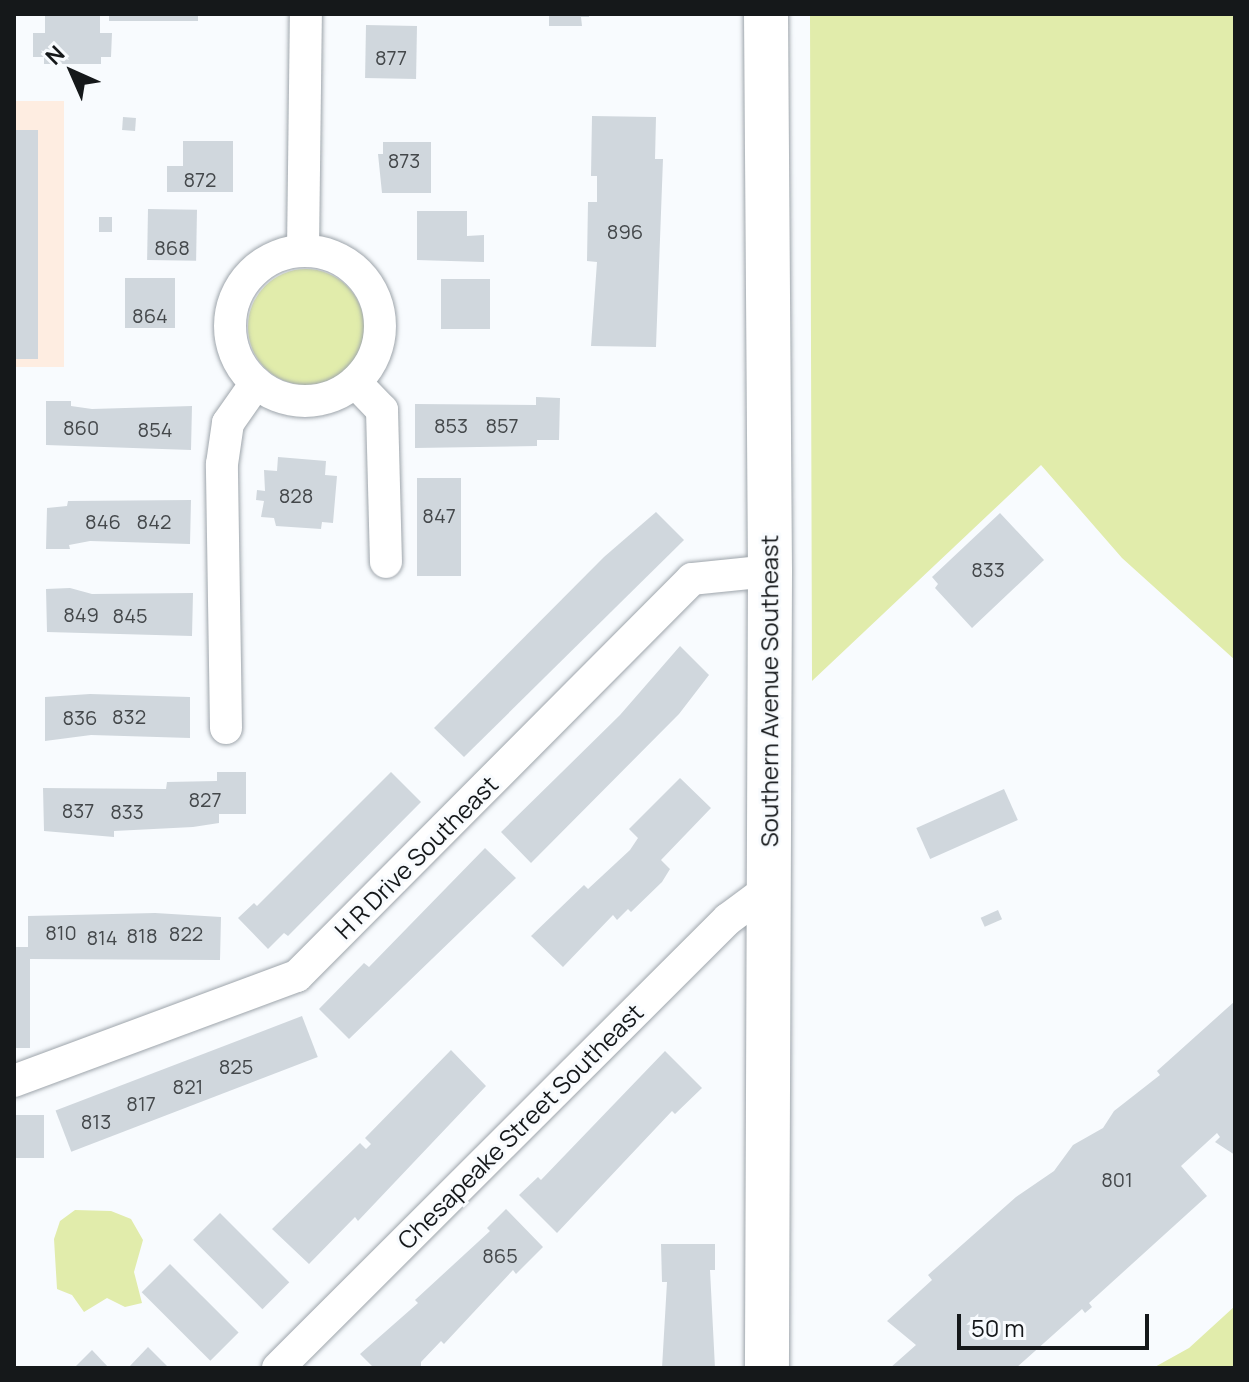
<!DOCTYPE html>
<style>
body{margin:0}
#map{position:relative;width:1249px;height:1382px;overflow:hidden;background:#f8fbfe;font-family:Manrope,sans-serif}
div>[style]{position:absolute}
.education>*{inset:0;background:#feede1;transform-origin:0 0}
.green>*{inset:0;background:#e1ecab}
.round{border-radius:50%}
.building>*{inset:0;background:#d0d7dd;transform-origin:0 0}
.roads{filter:drop-shadow(0 0 2px #9ea5ab) drop-shadow(0 0 2px #9ea5ab)}
.minor>*{height:32px;margin:-16px;padding:0 16px;transform-origin:16px;border-radius:16px;background:#fff}
.minor>.ring{margin:-16px;padding:0;box-sizing:content-box;background:none;border:32px solid #fff;border-radius:50%}
.secondary>*{height:44px;margin:-22px;padding:0 22px;transform-origin:22px;border-radius:22px;background:#fff}
span{translate:-50% -50%;white-space:nowrap;text-align:center;line-height:1.15;-webkit-text-stroke:6px #f8fbfe;paint-order:stroke}
.number-label{font-size:20px;color:#44484b}
.number-label span{-webkit-text-stroke-width:0}
.street-label{font-size:24px;color:#15181a}
.frame{position:absolute;inset:0;border:16px solid #15181a;pointer-events:none}
.north{position:absolute;left:32px;top:32px;width:80px;height:80px;-webkit-text-stroke:6px #f8fbfe;paint-order:stroke;rotate:315deg;font-size:22px;font-weight:700;line-height:32px;text-align:center;color:#15181a}
.north::after{content:'';display:block;margin:auto;width:28px;height:36px;background:#15181a;clip-path:polygon(50% 0,100% 100%,50% 72%,0 100%)}
.scale{position:absolute;left:957px;top:1314px;width:192px;height:36px;box-sizing:border-box;border:4px solid #15181a;border-top:0;padding-left:10px;font-size:24px;line-height:28px;white-space:nowrap;color:#15181a;-webkit-text-stroke:6px #f8fbfe;paint-order:stroke}
</style>
<div id="map">
<div class="education">
<i style="left:14px;top:101px;width:50px;height:266px"></i>
</div>
<div class="green">
<i style="clip-path:polygon(810px 14px,1235px 14px,1235px 660px,1122px 558px,1041px 465px,812px 681px)"></i>
<i class="round" style="left:248px;top:269px;width:116px;height:116px"></i>
<i style="clip-path:polygon(75px 1210px,111px 1211px,131px 1219px,143px 1240px,134px 1272px,142px 1303px,125px 1307px,107px 1298px,84px 1312px,72px 1295px,57px 1289px,54px 1239px,60px 1221px)"></i>
<i style="clip-path:polygon(1235px 1306px,1235px 1368px,1153px 1368px,1189px 1348px)"></i>
</div>
<div class="building">
<i style="clip-path:polygon(45px 14px,100px 14px,100px 33px,112px 33px,111px 57px,101px 57px,101px 64px,44px 64px,44px 57px,33px 57px,33px 33px,45px 33px)"></i>
<i style="left:109px;top:14px;width:89px;height:7px"></i>
<i style="clip-path:polygon(549px 14px,589px 14px,589px 17px,581px 17px,582px 26px,549px 26px)"></i>
<i style="left:366px;top:25px;width:51px;height:53px;rotate:1deg"></i>
<i style="clip-path:polygon(592px 116px,656px 117px,655px 159px,663px 159px,656px 347px,591px 346px,597px 262px,587px 261px,588px 202px,597px 202px,597px 176px,591px 176px)"></i>
<i style="left:123px;top:117px;width:13px;height:13px;rotate:4deg"></i>
<i style="left:14px;top:130px;width:24px;height:229px"></i>
<i style="clip-path:polygon(183px 141px,233px 141px,233px 192px,167px 192px,167px 166px,183px 166px)"></i>
<i style="clip-path:polygon(383px 142px,431px 142px,431px 193px,382px 193px,378px 154px,383px 154px)"></i>
<i style="left:148px;top:209px;width:49px;height:51px;rotate:1deg"></i>
<i style="clip-path:polygon(417px 211px,467px 211px,467px 236px,484px 235px,484px 262px,417px 260px)"></i>
<i style="left:99px;top:217px;width:13px;height:15px"></i>
<i style="left:125px;top:278px;width:50px;height:50px"></i>
<i style="left:441px;top:279px;width:49px;height:50px"></i>
<i style="clip-path:polygon(536px 397px,560px 398px,559px 440px,537px 440px,537px 446px,415px 448px,415px 404px,536px 405px)"></i>
<i style="clip-path:polygon(46px 401px,71px 401px,71px 406px,92px 409px,192px 406px,191px 450px,46px 445px)"></i>
<i style="clip-path:polygon(278px 457px,326px 461px,325px 475px,337px 476px,333px 523px,322px 522px,321px 529px,276px 526px,274px 518px,261px 517px,264px 501px,256px 500px,257px 490px,265px 491px,264px 470px,277px 471px)"></i>
<i style="left:417px;top:478px;width:44px;height:98px"></i>
<i style="clip-path:polygon(191px 500px,190px 544px,90px 541px,69px 545px,70px 549px,46px 549px,47px 508px,67px 506px,68px 501px)"></i>
<i style="clip-path:polygon(656px 512px,684px 540px,464px 757px,434px 728px,604px 557px)"></i>
<i style="clip-path:polygon(1000px 513px,1044px 560px,972px 628px,935px 588px,938px 584px,932px 577px)"></i>
<i style="clip-path:polygon(70px 588px,92px 594px,193px 593px,192px 636px,47px 632px,46px 589px)"></i>
<i style="clip-path:polygon(680px 646px,709px 675px,679px 714px,531px 863px,501px 832px,620px 715px)"></i>
<i style="clip-path:polygon(90px 694px,190px 697px,190px 738px,91px 735px,45px 741px,45px 697px)"></i>
<i style="clip-path:polygon(217px 772px,246px 772px,246px 814px,219px 814px,219px 823px,193px 827px,114px 831px,114px 837px,44px 831px,43px 788px,166px 789px,167px 782px,217px 781px)"></i>
<i style="clip-path:polygon(391px 772px,421px 802px,288px 936px,284px 933px,268px 949px,238px 918px,254px 903px,257px 906px)"></i>
<i style="clip-path:polygon(680px 778px,711px 808px,661px 860px,670px 869px,662px 882px,631px 912px,628px 909px,617px 920px,613px 915px,563px 967px,531px 936px,584px 885px,588px 889px,630px 850px,638px 838px,629px 829px)"></i>
<i style="left:1004px;top:789px;width:34px;height:96px;rotate:66deg"></i>
<i style="clip-path:polygon(485px 848px,516px 878px,349px 1039px,319px 1009px,364px 963px,369px 967px)"></i>
<i style="left:998px;top:910px;width:10px;height:19px;rotate:66deg"></i>
<i style="clip-path:polygon(155px 913px,221px 917px,220px 960px,30px 959px,30px 1048px,14px 1048px,14px 947px,28px 947px,28px 916px)"></i>
<i style="clip-path:polygon(1235px 1001px,1235px 1155px,1215px 1142px,1220px 1137px,1217px 1133px,1181px 1166px,1207px 1196px,1089px 1303px,1092px 1307px,1085px 1313px,1082px 1309px,1016px 1368px,890px 1368px,916px 1345px,887px 1321px,932px 1280px,928px 1275px,1016px 1197px,1054px 1171px,1073px 1145px,1103px 1128px,1114px 1111px,1160px 1075px,1157px 1071px)"></i>
<i style="left:302px;top:1016px;width:44px;height:264px;rotate:69deg"></i>
<i style="clip-path:polygon(451px 1050px,486px 1086px,358px 1221px,355px 1217px,309px 1264px,272px 1229px,360px 1143px,366px 1149px,371px 1144px,365px 1138px)"></i>
<i style="clip-path:polygon(665px 1051px,702px 1088px,675px 1114px,672px 1111px,557px 1233px,519px 1195px,538px 1177px,541px 1180px)"></i>
<i style="left:44px;top:1115px;width:43px;height:30px;rotate:90deg"></i>
<i style="clip-path:polygon(506px 1209px,543px 1247px,516px 1274px,513px 1270px,444px 1344px,441px 1341px,421px 1362px,421px 1368px,374px 1368px,360px 1354px,418px 1303px,415px 1300px,490px 1231px,487px 1228px)"></i>
<i style="left:220px;top:1213px;width:98px;height:38px;rotate:45deg"></i>
<i style="clip-path:polygon(661px 1244px,715px 1244px,715px 1270px,710px 1270px,715px 1368px,662px 1368px,667px 1282px,662px 1282px)"></i>
<i style="left:170px;top:1264px;width:97px;height:40px;rotate:45deg"></i>
<i style="clip-path:polygon(148px 1347px,169px 1368px,128px 1368px)"></i>
<i style="clip-path:polygon(92px 1350px,109px 1368px,74px 1368px)"></i>
</div>
<div class="roads">
<div class="minor">
<i style="left:303px;top:251px;width:237px;rotate:-89.3deg"></i>
<i class="ring" style="left:230px;top:251px;width:118px;height:118px"></i>
<i style="left:355px;top:382px;width:39px;rotate:46deg"></i>
<i style="left:382px;top:410px;width:152px;rotate:88.5deg"></i>
<i style="left:226px;top:728px;width:264px;rotate:-90.9deg"></i>
<i style="left:222px;top:464px;width:41px;rotate:-81.7deg"></i>
<i style="left:228px;top:423px;width:49px;rotate:-55deg"></i>
<i style="left:14px;top:1081px;width:302px;rotate:-20.4deg"></i>
<i style="left:297px;top:976px;width:560px;rotate:-45.14deg"></i>
<i style="left:692px;top:579px;width:78px;rotate:-5.9deg"></i>
<i style="left:278px;top:1368px;width:636px;rotate:-44.94deg"></i>
<i style="left:728px;top:919px;width:49px;rotate:-36.6deg"></i>
</div>
<div class="secondary">
<i style="left:766px;top:14px;width:557px;rotate:89.59deg"></i>
<i style="left:770px;top:571px;width:797px;rotate:90.22deg"></i>
</div>
</div>
<div class="number-label">
<span style="left:391px;top:57px">877</span>
<span style="left:404px;top:160px">873</span>
<span style="left:200px;top:179px">872</span>
<span style="left:625px;top:231px">896</span>
<span style="left:172px;top:247px">868</span>
<span style="left:150px;top:315px">864</span>
<span style="left:451px;top:425px">853</span>
<span style="left:502px;top:425px">857</span>
<span style="left:81px;top:427px">860</span>
<span style="left:155px;top:429px">854</span>
<span style="left:296px;top:495px">828</span>
<span style="left:439px;top:515px">847</span>
<span style="left:103px;top:521px">846</span>
<span style="left:154px;top:521px">842</span>
<span style="left:988px;top:569px">833</span>
<span style="left:81px;top:614px">849</span>
<span style="left:130px;top:615px">845</span>
<span style="left:129px;top:716px">832</span>
<span style="left:80px;top:717px">836</span>
<span style="left:205px;top:799px">827</span>
<span style="left:78px;top:810px">837</span>
<span style="left:127px;top:811px">833</span>
<span style="left:61px;top:932px">810</span>
<span style="left:186px;top:933px">822</span>
<span style="left:142px;top:935px">818</span>
<span style="left:102px;top:937px">814</span>
<span style="left:236px;top:1066px">825</span>
<span style="left:188px;top:1086px">821</span>
<span style="left:141px;top:1103px">817</span>
<span style="left:96px;top:1121px">813</span>
<span style="left:1117px;top:1179px">801</span>
<span style="left:500px;top:1255px">865</span>
</div>
<div class="street-label">
<span style="left:769px;top:691px;rotate:-90deg">Southern Avenue Southeast</span>
<span style="left:416px;top:857px;rotate:-45deg">H R Drive Southeast</span>
<span style="left:520px;top:1126px;rotate:-45deg">Chesapeake Street Southeast</span>
</div>
<div class="frame"></div>
<div class="north">N</div>
<div class="scale">50 m</div>
</div>
